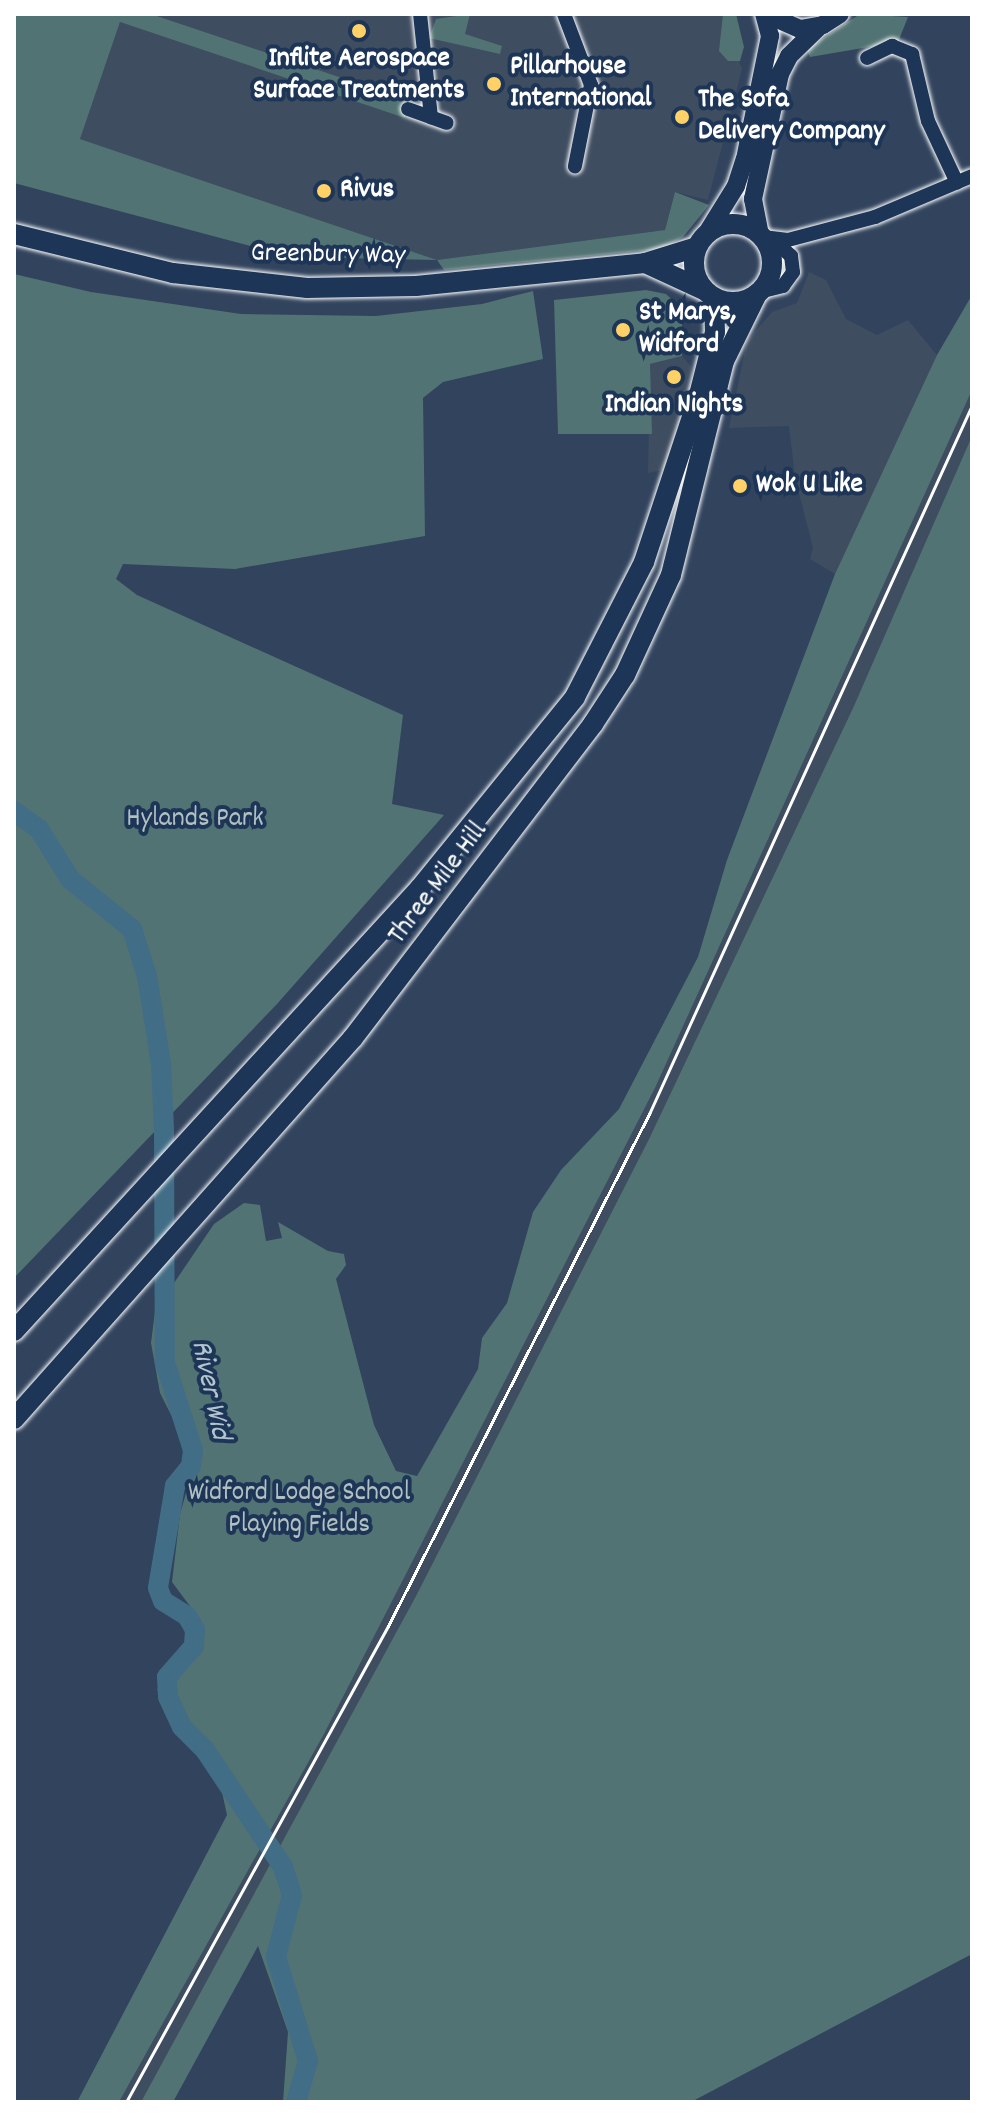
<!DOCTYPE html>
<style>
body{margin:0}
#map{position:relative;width:986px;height:2116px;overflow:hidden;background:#31435d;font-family:Dekko,sans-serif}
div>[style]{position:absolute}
.built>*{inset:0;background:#3f4d61}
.green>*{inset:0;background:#527373}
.river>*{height:20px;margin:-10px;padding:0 10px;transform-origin:10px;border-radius:10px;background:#416d86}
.roads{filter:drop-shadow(0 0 2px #fff) drop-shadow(0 0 2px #fff)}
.minor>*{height:14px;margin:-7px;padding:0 7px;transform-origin:7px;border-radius:7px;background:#1d3557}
.major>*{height:18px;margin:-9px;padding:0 9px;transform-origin:9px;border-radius:9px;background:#1d3557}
.highway>*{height:20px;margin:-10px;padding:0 10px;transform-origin:10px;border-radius:10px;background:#1d3557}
.highway>.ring{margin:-10px;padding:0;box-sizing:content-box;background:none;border:20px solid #1d3557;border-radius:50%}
.rail>*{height:3px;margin:-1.5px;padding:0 1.5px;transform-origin:1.5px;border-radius:1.5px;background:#fff}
.dots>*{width:22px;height:22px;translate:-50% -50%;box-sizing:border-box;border:4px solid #1d3557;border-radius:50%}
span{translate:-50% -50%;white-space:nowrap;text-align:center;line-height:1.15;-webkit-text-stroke:8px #1d3557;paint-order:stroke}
.poi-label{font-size:28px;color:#fff;font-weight:700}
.left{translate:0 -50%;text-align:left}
.street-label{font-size:28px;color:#fff}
.park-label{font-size:28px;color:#b1c0c0}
.water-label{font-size:30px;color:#b3c5cf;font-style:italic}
.frame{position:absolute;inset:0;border:16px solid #fff;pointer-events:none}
</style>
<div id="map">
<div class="built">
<i style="clip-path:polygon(151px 14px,722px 14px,742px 69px,708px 200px,675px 192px,665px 230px,437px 260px,80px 139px,120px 22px,406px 118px,410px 101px)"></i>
<i style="clip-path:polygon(809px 272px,826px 280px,846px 319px,877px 335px,908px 320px,937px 355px,835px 574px,810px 559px,813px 548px,795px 477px,789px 426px,729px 428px,747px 341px,772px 312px,797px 303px)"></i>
<i style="clip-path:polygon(682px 356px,691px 366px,693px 383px,666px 469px,648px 473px,650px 364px)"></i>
<i style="clip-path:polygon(972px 390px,972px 436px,853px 708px,649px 1139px,416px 1596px,201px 1995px,141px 2102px,119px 2102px,324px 1734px,655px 1088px)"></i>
</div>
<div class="green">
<i style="clip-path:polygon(14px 14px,151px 14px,411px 101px,405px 118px,120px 22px,80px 139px,437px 260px,665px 230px,675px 192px,709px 205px,683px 237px,661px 249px,444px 270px,437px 260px,292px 257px,14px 183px)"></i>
<i style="clip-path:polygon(470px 14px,465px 34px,502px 46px,500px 54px,429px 38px,436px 19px)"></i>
<i style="clip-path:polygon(723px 14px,736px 14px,744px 47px,740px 61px,728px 61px,719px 51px)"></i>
<i style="clip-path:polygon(860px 14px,908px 17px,898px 42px,810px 57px,807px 49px)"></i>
<i style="clip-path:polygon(14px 274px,91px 292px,241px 314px,376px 316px,482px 304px,533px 291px,543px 359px,443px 382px,423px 398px,425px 536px,235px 569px,123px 564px,116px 579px,137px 595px,403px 715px,392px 804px,444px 815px,277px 1004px,14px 1278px)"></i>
<i style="clip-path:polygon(646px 290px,666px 294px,682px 309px,682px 356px,650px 364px,652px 434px,558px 434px,554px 300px)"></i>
<i style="clip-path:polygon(972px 295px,972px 390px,655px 1088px,324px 1734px,119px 2102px,77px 2102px,227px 1815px,213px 1751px,176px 1733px,157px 1689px,178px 1677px,201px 1641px,201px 1621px,172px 1582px,180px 1514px,195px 1462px,160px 1393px,151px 1343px,155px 1311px,214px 1224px,244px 1203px,260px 1205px,266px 1241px,282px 1238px,278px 1222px,328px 1251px,344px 1254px,346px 1265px,336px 1279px,374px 1425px,396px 1471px,417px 1476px,478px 1369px,482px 1338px,507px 1303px,533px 1212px,561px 1170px,619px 1109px,698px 957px,727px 860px,835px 574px,937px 355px)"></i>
<i style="clip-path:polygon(972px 436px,972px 1954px,691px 2102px,283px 2102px,288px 2032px,258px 1946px,173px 2102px,141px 2102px,416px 1596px,649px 1139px,853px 708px)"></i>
</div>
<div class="river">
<i style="left:14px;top:811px;width:31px;rotate:36deg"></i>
<i style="left:39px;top:829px;width:59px;rotate:58.2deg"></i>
<i style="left:70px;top:879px;width:80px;rotate:38.9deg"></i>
<i style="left:132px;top:929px;width:49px;rotate:72.3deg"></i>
<i style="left:147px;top:976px;width:88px;rotate:80.9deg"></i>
<i style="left:161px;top:1063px;width:67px;rotate:87.4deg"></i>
<i style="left:164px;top:1130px;width:233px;rotate:89.8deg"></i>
<i style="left:165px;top:1363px;width:91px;rotate:72.2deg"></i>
<i style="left:193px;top:1450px;width:16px;rotate:97deg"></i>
<i style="left:191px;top:1466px;width:26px;rotate:129deg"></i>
<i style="left:175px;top:1486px;width:103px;rotate:99.5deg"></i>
<i style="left:158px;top:1588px;width:14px;rotate:69deg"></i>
<i style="left:163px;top:1601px;width:28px;rotate:32deg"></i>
<i style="left:187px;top:1616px;width:16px;rotate:60deg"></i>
<i style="left:195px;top:1630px;width:16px;rotate:94deg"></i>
<i style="left:194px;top:1646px;width:41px;rotate:131.1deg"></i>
<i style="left:167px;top:1677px;width:20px;rotate:87deg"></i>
<i style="left:168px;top:1697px;width:33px;rotate:65deg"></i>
<i style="left:182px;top:1727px;width:33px;rotate:45deg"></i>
<i style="left:205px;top:1750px;width:141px;rotate:56.3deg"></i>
<i style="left:283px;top:1867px;width:29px;rotate:72deg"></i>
<i style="left:292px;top:1895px;width:64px;rotate:104.5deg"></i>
<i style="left:276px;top:1957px;width:109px;rotate:72.9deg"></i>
<i style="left:308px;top:2061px;width:43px;rotate:106.3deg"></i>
</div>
<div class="roads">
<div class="minor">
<i style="left:420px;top:14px;width:104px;rotate:83.9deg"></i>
<i style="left:564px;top:14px;width:76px;rotate:69.2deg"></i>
<i style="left:591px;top:85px;width:83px;rotate:101.2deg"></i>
<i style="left:867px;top:58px;width:28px;rotate:-26deg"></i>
<i style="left:892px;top:46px;width:22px;rotate:22deg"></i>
<i style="left:912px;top:54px;width:69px;rotate:76.6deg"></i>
<i style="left:928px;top:121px;width:68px;rotate:64.9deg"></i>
<i style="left:408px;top:109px;width:41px;rotate:19.7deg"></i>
<i style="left:763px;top:237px;width:25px;rotate:7deg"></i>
<i style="left:788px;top:240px;width:90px;rotate:-14.8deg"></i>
<i style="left:875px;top:217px;width:105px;rotate:-22.9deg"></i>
<i style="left:759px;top:292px;width:25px;rotate:-14deg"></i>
<i style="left:783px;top:286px;width:17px;rotate:-54deg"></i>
<i style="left:793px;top:272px;width:16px;rotate:-97deg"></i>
<i style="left:791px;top:256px;width:25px;rotate:-138deg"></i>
</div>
<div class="major">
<i style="left:766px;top:14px;width:37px;rotate:24deg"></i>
<i style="left:800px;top:29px;width:23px;rotate:-10deg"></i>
<i style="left:823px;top:25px;width:20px;rotate:-33deg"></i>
<i style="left:707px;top:233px;width:55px;rotate:-58.3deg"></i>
<i style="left:736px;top:186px;width:28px;rotate:-72deg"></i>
<i style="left:745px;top:159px;width:126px;rotate:-78.5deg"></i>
<i style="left:770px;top:36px;width:23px;rotate:-105deg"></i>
<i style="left:760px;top:235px;width:37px;rotate:-101deg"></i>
<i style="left:753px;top:199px;width:128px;rotate:-77.8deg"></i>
<i style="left:780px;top:74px;width:20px;rotate:-63deg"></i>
<i style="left:789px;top:56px;width:43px;rotate:-44.1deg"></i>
</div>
<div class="highway">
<i class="ring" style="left:694px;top:224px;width:58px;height:58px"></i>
<i style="left:14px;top:234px;width:164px;rotate:13.8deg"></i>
<i style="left:173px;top:273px;width:135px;rotate:6.4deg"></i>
<i style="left:307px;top:288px;width:109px;rotate:-1.1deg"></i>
<i style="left:416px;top:286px;width:230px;rotate:-5.7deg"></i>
<i style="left:645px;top:263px;width:54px;rotate:-17.1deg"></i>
<i style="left:645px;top:263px;width:65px;rotate:24.6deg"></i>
<i style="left:14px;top:1331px;width:601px;rotate:-47.5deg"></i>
<i style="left:420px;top:888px;width:246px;rotate:-50.9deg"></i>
<i style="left:575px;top:697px;width:152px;rotate:-62.9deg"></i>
<i style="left:644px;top:562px;width:172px;rotate:-71.7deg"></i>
<i style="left:698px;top:399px;width:69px;rotate:-75.8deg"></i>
<i style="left:715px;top:332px;width:34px;rotate:-92deg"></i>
<i style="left:14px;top:1419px;width:510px;rotate:-48.34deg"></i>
<i style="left:353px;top:1038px;width:395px;rotate:-52.6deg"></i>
<i style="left:593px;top:724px;width:59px;rotate:-56.9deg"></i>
<i style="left:625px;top:675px;width:110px;rotate:-65.3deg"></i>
<i style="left:671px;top:575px;width:220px;rotate:-76.1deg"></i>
<i style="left:724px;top:361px;width:75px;rotate:-63.8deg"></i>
</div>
</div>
<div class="rail">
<i style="left:126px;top:2102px;width:543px;rotate:-61.17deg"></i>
<i style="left:388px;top:1626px;width:575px;rotate:-62.99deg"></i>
<i style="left:649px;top:1114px;width:779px;rotate:-65.51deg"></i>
</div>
<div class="dots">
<i style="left:359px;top:31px;background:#ffd166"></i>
<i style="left:494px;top:84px;background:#ffd166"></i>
<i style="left:682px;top:117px;background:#ffd166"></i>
<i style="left:324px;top:191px;background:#ffd166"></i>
<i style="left:623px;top:330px;background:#ffd166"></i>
<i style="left:674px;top:377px;background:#ffd166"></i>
<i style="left:740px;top:486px;background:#ffd166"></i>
</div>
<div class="poi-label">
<span style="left:359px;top:76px">Inflite Aerospace<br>Surface Treatments</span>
<span class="left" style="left:510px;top:84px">Pillarhouse<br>International</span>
<span class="left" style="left:698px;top:117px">The Sofa<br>Delivery Company</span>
<span class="left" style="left:340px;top:191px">Rivus</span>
<span class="left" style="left:639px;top:330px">St Marys,<br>Widford</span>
<span style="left:674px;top:406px">Indian Nights</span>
<span class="left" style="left:756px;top:486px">Wok U Like</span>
</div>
<div class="street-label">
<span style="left:328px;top:256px;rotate:1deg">Greenbury Way</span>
<span style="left:439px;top:884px;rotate:-53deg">Three Mile Hill</span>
</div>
<div class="park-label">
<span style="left:195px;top:820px">Hylands Park</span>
<span style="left:299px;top:1510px">Widford Lodge School<br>Playing Fields</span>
</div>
<div class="water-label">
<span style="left:208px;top:1390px;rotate:78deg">River Wid</span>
</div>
<div class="frame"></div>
</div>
